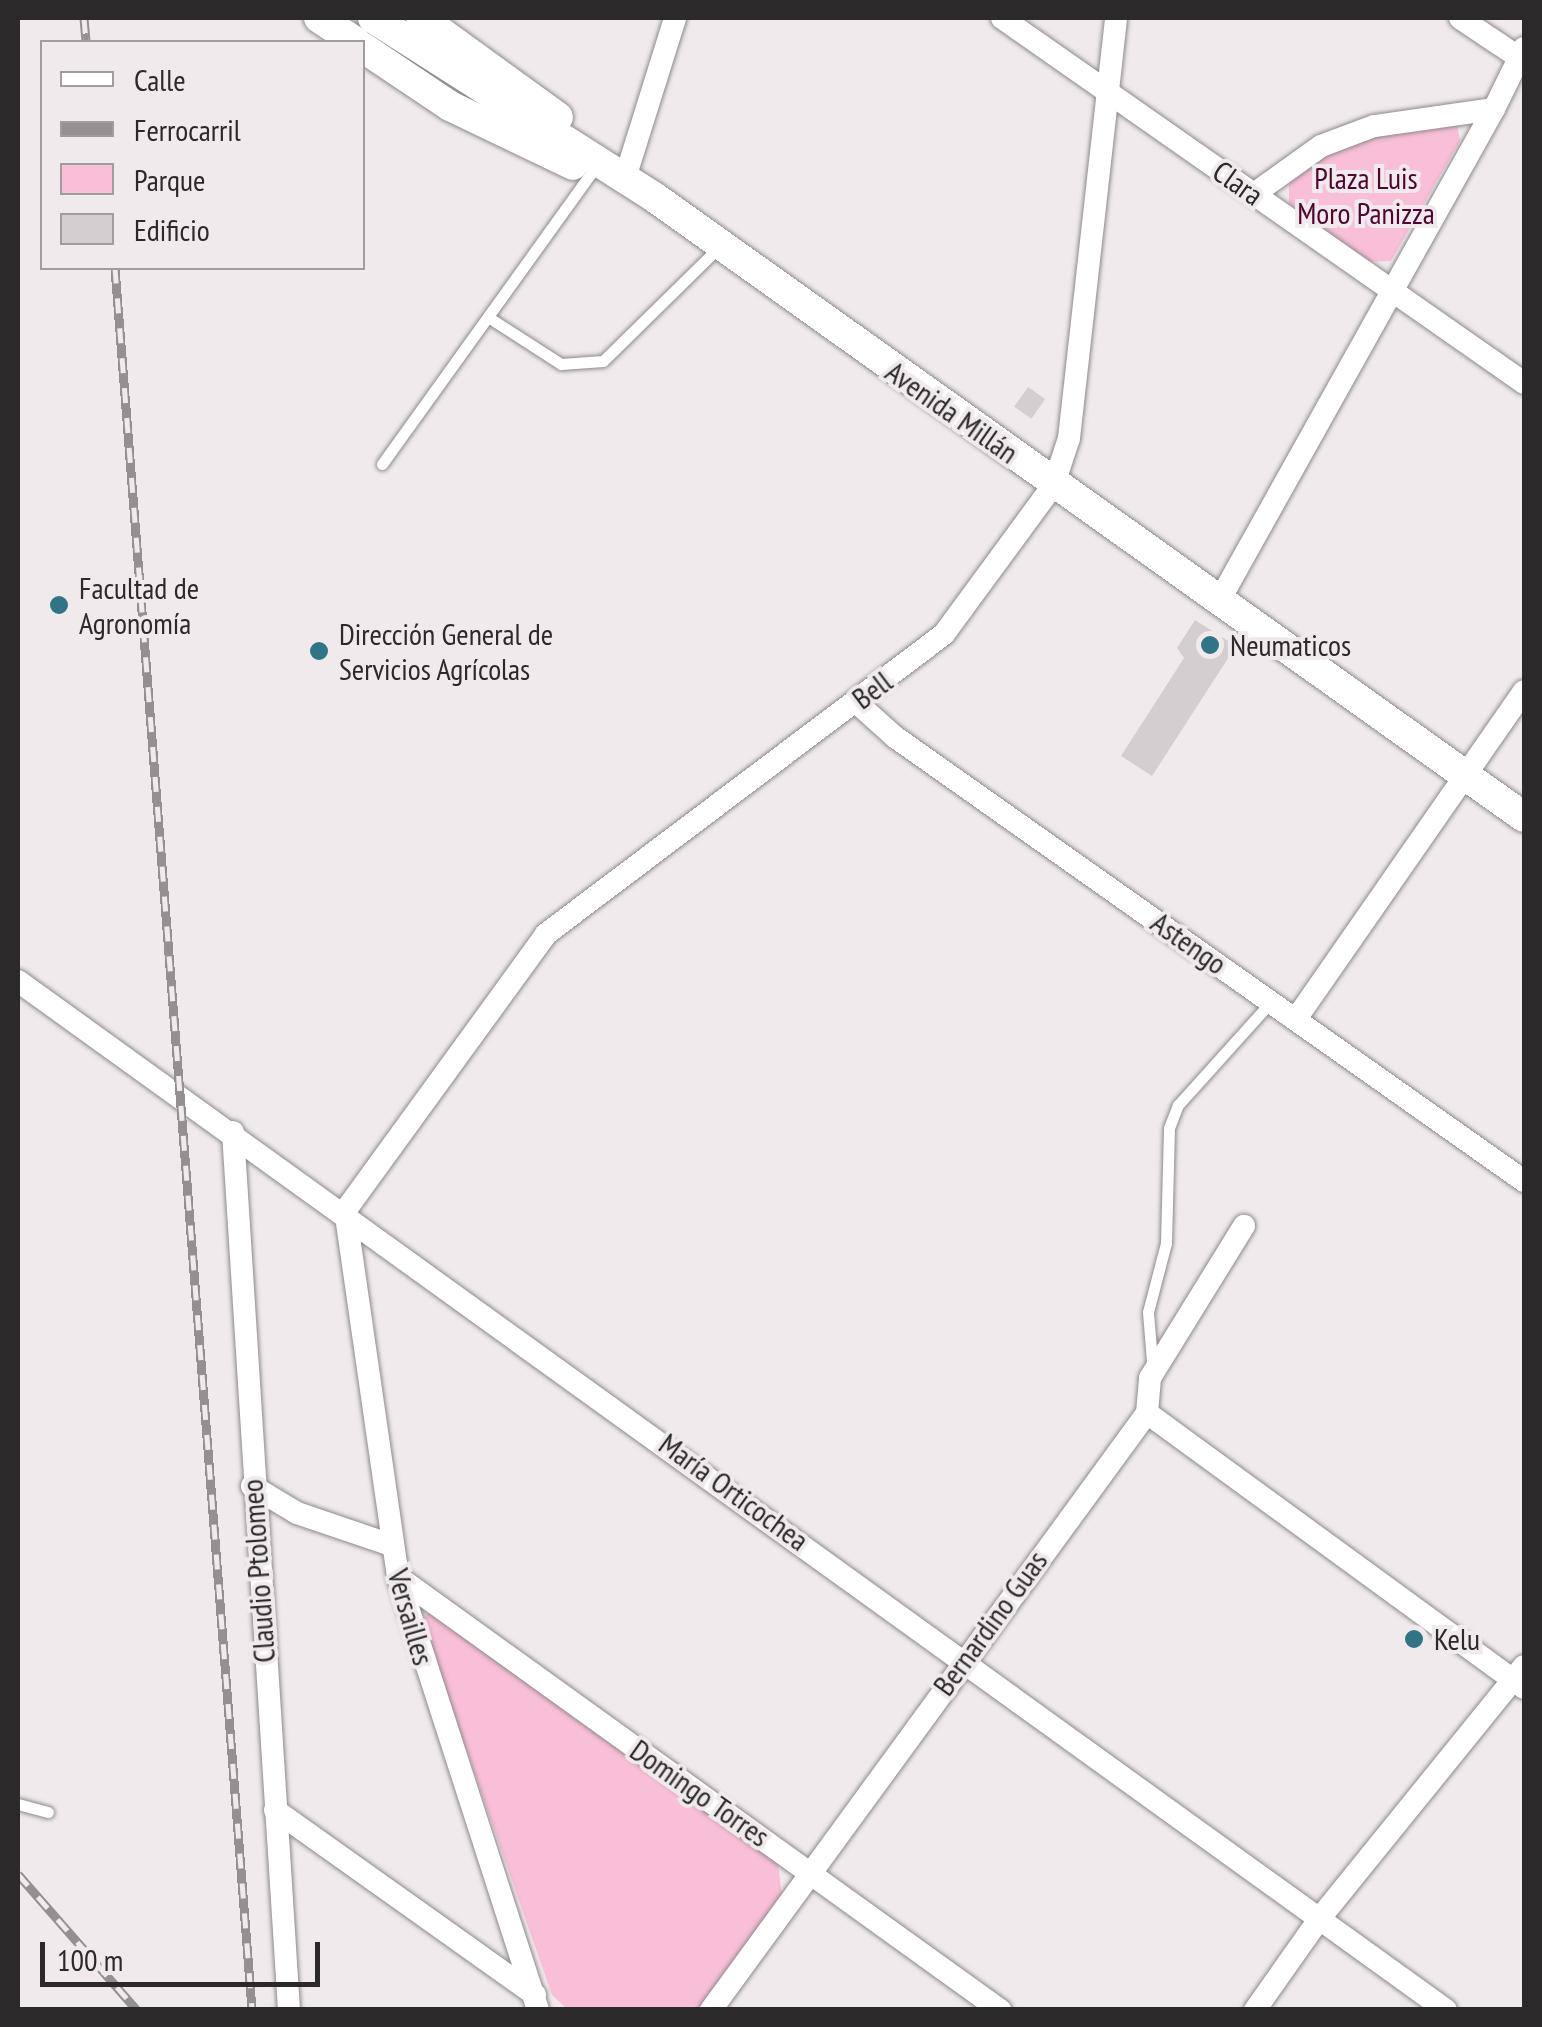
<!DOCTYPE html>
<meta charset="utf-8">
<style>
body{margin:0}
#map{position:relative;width:1542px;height:2027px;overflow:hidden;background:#f0eaed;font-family:"PT Sans Narrow",sans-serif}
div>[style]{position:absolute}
.green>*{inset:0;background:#f9bed8}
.building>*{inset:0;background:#d4ced1;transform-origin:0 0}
.roads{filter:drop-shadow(0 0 2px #8e898b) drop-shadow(0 0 2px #8e898b)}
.lane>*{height:11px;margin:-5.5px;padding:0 5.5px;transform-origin:5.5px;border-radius:5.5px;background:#fff}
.street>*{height:22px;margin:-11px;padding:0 11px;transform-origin:11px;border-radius:11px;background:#fff}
.secondary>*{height:30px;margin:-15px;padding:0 15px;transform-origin:15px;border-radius:15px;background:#fff}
.rail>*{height:9px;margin-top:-4.5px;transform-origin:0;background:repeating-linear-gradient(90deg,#f0eaed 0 15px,#949091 0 30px);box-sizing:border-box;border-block:2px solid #949091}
.dots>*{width:28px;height:28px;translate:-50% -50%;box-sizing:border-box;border:5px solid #f0eaed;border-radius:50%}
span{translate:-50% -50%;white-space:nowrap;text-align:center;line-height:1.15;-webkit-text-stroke:8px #f0eaed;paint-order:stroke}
.park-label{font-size:30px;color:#510432}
.street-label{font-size:30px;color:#2b2929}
.poi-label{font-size:30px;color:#2b2929}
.left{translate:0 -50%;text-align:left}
.frame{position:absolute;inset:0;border:20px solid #2b2929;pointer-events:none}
.legend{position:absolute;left:40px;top:40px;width:325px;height:230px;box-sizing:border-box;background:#f0eaed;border:2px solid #a19d9f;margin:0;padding:12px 18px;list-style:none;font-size:30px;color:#2b2929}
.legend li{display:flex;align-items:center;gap:20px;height:50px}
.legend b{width:50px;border:2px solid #a19d9f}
.scale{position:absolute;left:40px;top:1942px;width:280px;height:45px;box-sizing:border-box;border:5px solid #2b2929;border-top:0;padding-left:12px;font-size:30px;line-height:35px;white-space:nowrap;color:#2b2929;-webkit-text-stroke:8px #f0eaed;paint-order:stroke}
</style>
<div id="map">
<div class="green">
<i style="clip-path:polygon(1457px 123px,1460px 141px,1391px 261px,1367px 262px,1289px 203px,1289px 182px,1300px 167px,1374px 135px)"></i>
<i style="clip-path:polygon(430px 1611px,778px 1864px,782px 1896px,698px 2009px,567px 2009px,552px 1995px,432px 1651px,424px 1618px)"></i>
</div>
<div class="building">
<i style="left:1028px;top:387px;width:21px;height:24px;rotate:35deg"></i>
<i style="clip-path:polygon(1195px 620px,1236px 646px,1152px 776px,1121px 756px,1184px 658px,1177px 648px)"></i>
</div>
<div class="roads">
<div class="lane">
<i style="left:488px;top:317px;width:87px;rotate:32.8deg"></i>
<i style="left:561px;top:364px;width:42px;rotate:-4.1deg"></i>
<i style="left:603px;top:361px;width:164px;rotate:-44.5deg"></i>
<i style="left:382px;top:464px;width:358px;rotate:-54.3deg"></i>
<i style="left:1153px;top:1373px;width:61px;rotate:-94.7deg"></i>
<i style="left:1148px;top:1312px;width:71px;rotate:-75.4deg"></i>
<i style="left:1166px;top:1243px;width:115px;rotate:-88.5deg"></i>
<i style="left:1169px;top:1128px;width:25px;rotate:-69deg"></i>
<i style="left:1178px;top:1105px;width:137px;rotate:-48deg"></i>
<i style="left:18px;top:1804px;width:31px;rotate:15deg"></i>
</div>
<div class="street">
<i style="left:1002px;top:18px;width:637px;rotate:34.96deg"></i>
<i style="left:1460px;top:18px;width:77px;rotate:33.9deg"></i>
<i style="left:1494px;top:109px;width:68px;rotate:-63.8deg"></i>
<i style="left:625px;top:178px;width:168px;rotate:-72.6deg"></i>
<i style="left:1219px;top:601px;width:564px;rotate:-60.8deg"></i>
<i style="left:1494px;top:109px;width:121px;rotate:171.9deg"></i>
<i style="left:1374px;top:126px;width:57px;rotate:159.3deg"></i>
<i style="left:1321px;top:146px;width:82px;rotate:144.4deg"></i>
<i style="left:856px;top:702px;width:52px;rotate:41.9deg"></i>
<i style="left:895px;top:737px;width:770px;rotate:35.22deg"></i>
<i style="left:18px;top:981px;width:1760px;rotate:35.78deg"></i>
<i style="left:1296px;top:1019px;width:399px;rotate:-55.2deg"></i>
<i style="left:233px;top:1132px;width:880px;rotate:86.35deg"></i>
<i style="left:1147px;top:1413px;width:467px;rotate:36.1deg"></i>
<i style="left:252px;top:1486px;width:52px;rotate:31deg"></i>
<i style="left:297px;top:1513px;width:99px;rotate:18.8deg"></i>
<i style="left:398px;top:1577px;width:742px;rotate:35.73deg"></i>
<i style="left:275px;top:1810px;width:319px;rotate:35.4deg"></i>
<i style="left:538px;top:2010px;width:455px;rotate:-107.9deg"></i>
<i style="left:398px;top:1577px;width:370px;rotate:-98.2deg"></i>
<i style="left:345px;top:1211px;width:342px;rotate:-54deg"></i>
<i style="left:546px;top:934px;width:498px;rotate:-37deg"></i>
<i style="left:944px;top:634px;width:186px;rotate:-53.7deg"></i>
<i style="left:1054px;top:484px;width:48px;rotate:-71.9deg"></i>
<i style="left:1069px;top:438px;width:423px;rotate:-83.6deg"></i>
<i style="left:711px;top:2010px;width:739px;rotate:-53.86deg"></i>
<i style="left:1147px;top:1413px;width:35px;rotate:-85deg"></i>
<i style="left:1150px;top:1378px;width:179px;rotate:-58.3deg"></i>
<i style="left:1255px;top:2010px;width:113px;rotate:-54.8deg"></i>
<i style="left:1320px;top:1918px;width:324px;rotate:-51deg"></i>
</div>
<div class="secondary">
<i style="left:319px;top:18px;width:44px;rotate:33deg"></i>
<i style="left:373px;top:18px;width:333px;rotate:32.5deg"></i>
<i style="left:654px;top:197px;width:1068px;rotate:35.48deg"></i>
<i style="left:421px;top:18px;width:169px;rotate:35.9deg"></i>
<i style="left:362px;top:47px;width:106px;rotate:33.8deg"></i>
<i style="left:450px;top:106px;width:136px;rotate:25.6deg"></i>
</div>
</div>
<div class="rail">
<i style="left:84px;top:18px;width:24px;rotate:85deg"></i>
<i style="left:115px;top:268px;width:1747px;rotate:85.5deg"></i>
<i style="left:18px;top:1874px;width:181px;rotate:48.8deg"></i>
</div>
<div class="dots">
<i style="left:59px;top:605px;background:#317485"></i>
<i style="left:1210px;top:645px;background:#317485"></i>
<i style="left:319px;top:651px;background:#317485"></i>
<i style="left:1414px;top:1639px;background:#317485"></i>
</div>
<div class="park-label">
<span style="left:1366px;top:195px">Plaza Luis<br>Moro Panizza</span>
</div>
<div class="street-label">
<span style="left:1238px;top:183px;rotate:35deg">Clara</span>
<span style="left:952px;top:412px;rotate:35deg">Avenida Millán</span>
<span style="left:872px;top:690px;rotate:-37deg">Bell</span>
<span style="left:1189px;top:943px;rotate:35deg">Astengo</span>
<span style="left:734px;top:1492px;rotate:36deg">María Orticochea</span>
<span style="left:258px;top:1571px;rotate:-94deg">Claudio Ptolomeo</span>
<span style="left:411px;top:1617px;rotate:74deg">Versailles</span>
<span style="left:990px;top:1623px;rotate:-54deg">Bernardino Guas</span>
<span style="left:700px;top:1793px;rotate:35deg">Domingo Torres</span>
</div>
<div class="poi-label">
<span class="left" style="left:79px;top:605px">Facultad de<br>Agronomía</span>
<span class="left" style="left:339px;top:651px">Dirección General de<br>Servicios Agrícolas</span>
<span class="left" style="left:1230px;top:645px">Neumaticos</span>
<span class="left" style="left:1434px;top:1639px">Kelu</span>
</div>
<div class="frame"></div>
<ul class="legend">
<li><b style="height:12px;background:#fff"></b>Calle</li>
<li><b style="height:12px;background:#949091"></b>Ferrocarril</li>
<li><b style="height:28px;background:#f9bed8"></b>Parque</li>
<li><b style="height:28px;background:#d4ced1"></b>Edificio</li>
</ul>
<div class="scale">100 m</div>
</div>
